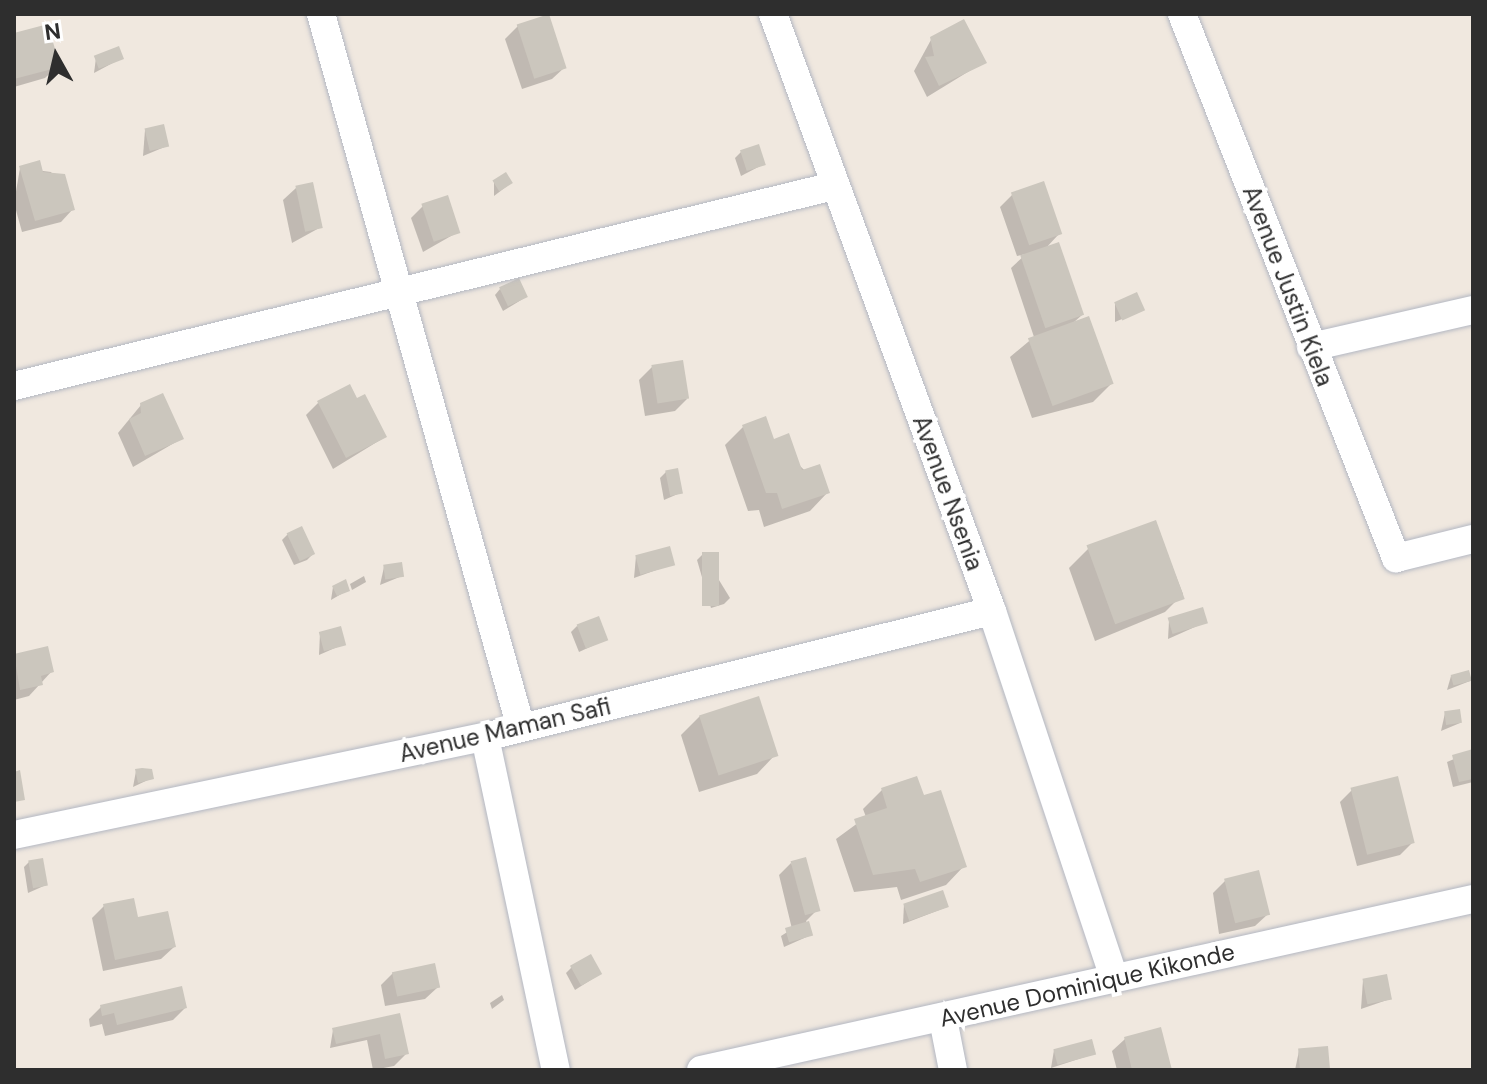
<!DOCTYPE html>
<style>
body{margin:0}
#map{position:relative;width:1487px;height:1084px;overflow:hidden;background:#f0e8df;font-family:"DM Sans",sans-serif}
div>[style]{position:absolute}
.shadow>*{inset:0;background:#0003}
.building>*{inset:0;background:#cbc6bd;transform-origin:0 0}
.roads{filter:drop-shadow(0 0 2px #b3b7c2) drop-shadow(0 0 2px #b3b7c2)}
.street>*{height:28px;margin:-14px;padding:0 14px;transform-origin:14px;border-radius:14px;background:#fff}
span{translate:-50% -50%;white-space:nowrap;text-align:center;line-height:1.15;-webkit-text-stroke:8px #fff;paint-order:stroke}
.street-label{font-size:24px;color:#2e2e2e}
.frame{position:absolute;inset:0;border:16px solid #2e2e2e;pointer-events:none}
.north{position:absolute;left:16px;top:16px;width:80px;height:80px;-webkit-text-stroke:6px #fff;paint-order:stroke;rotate:352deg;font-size:22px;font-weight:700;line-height:32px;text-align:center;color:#2e2e2e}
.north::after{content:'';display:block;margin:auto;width:28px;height:36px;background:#2e2e2e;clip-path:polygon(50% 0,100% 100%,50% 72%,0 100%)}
</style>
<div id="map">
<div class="shadow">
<i style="clip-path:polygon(518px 26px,565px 67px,552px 79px,522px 89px,505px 39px)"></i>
<i style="clip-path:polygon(14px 35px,58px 66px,45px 78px,14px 87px)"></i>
<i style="clip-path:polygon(932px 38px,984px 62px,927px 97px,914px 71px)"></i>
<i style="clip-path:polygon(96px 58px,122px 58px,94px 73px)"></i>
<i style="clip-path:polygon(145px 130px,167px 146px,143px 156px)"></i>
<i style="clip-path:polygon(741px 152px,764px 164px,741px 176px,735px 158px)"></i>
<i style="clip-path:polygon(20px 168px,51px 172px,73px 209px,61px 222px,22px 232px,14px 203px)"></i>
<i style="clip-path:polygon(494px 182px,511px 183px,494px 196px)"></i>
<i style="clip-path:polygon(296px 188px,321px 227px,292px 243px,283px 200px)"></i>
<i style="clip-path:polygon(1012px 195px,1059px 234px,1045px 249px,1082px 315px,1073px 323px,1112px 383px,1093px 402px,1032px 418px,1010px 357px,1034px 337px,1011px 268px,1026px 254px,1017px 256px,1000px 207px)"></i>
<i style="clip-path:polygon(423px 206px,458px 232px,423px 252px,411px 218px)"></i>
<i style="clip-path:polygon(500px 289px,526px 297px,503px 311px,495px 295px)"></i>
<i style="clip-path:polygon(1115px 304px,1143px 310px,1115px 322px)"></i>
<i style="clip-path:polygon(652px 367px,687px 399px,675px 411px,645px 416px,639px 380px)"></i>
<i style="clip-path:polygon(356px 400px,385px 437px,333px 469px,306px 415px,318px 403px)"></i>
<i style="clip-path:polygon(141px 405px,181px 439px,133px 467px,118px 433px)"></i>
<i style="clip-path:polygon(744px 426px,773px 441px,828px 492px,810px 511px,764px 527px,759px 510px,748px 511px,725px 445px)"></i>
<i style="clip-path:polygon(666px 472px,680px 493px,664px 500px,660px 478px)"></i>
<i style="clip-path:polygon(1155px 523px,1183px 594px,1165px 612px,1095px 641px,1069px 568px,1088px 549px)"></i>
<i style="clip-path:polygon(288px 534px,313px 554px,307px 560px,294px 565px,282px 540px)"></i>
<i style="clip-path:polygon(703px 554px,730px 598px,724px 604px,711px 608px,697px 560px)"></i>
<i style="clip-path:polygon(636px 556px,673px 564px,634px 578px)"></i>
<i style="clip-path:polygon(384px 567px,402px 576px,380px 585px)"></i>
<i style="clip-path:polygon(364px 576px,366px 582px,352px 590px,350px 584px)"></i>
<i style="clip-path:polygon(333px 587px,348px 590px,331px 600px)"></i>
<i style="clip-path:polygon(1169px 621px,1206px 622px,1168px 639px)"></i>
<i style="clip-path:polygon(577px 626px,605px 640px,579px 652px,571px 632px)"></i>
<i style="clip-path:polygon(320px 633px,344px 644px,319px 655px)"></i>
<i style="clip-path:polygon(46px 648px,52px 671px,29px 696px,14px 700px,14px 656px)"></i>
<i style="clip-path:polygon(1451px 676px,1470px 681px,1447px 690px)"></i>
<i style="clip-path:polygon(1445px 713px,1460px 723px,1441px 731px)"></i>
<i style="clip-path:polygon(700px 716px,775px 755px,757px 774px,699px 792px,681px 735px)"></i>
<i style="clip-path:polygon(1473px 751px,1473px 782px,1453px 787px,1447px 762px)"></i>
<i style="clip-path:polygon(136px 771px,152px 778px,133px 787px)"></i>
<i style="clip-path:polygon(882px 790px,922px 797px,964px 866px,946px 885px,901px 900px,897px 887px,854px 892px,836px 839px,866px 817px,863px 809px)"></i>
<i style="clip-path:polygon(1352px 790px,1412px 843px,1400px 855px,1357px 866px,1340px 802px)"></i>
<i style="clip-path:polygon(29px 862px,46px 885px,28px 893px,24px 867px)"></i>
<i style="clip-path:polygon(791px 863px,817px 910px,806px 921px,811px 935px,784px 947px,781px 936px,792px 929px,779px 875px)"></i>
<i style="clip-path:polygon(1225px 881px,1268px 914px,1255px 926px,1219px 934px,1213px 893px)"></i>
<i style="clip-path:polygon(904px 904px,947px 907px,903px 924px)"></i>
<i style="clip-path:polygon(104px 906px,136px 919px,174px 947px,161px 959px,103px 971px,92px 918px)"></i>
<i style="clip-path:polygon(572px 967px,600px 974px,575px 990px,566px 973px)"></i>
<i style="clip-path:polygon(393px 973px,438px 987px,425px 999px,385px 1006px,381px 985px)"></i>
<i style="clip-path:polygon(1363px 980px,1390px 999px,1361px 1009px)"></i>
<i style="clip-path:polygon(502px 995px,504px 1000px,492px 1009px,490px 1003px)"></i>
<i style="clip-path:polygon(101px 1007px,185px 1008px,173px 1020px,105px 1036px,102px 1024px,90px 1027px,89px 1019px)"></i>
<i style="clip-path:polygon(398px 1015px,406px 1054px,394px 1066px,373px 1070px,367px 1040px,330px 1048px,333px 1030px)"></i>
<i style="clip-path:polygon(1125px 1039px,1169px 1070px,1117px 1070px,1112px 1051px)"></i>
<i style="clip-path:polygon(1054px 1050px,1094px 1054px,1051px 1068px)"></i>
<i style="clip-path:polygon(1299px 1051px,1327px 1070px,1295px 1070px)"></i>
</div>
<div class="building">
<i style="left:549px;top:14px;width:57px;height:34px;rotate:72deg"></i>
<i style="clip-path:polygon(964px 19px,987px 63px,939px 86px,925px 57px,934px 56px,930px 37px)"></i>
<i style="clip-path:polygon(48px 24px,60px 67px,14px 79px,14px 33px)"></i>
<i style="left:119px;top:46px;width:14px;height:27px;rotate:69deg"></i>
<i style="left:164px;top:124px;width:23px;height:20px;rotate:77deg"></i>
<i style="left:759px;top:144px;width:22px;height:20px;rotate:72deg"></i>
<i style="clip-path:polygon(40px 160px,43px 172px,65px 174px,75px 210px,35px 221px,19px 166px)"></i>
<i style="left:506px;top:172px;width:13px;height:16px;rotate:58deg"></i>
<i style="left:1044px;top:181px;width:56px;height:35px;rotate:71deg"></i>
<i style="left:313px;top:182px;width:47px;height:18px;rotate:78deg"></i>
<i style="left:448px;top:195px;width:40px;height:28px;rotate:72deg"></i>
<i style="left:1059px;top:242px;width:77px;height:41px;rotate:71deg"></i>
<i style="left:519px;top:278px;width:21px;height:22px;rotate:65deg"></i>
<i style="left:1137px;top:292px;width:20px;height:25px;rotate:66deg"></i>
<i style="left:1089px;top:316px;width:72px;height:65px;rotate:70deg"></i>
<i style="left:683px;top:360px;width:39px;height:32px;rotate:81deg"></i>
<i style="clip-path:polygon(350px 384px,357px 398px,365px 394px,387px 437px,346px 458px,317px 401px)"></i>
<i style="clip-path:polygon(163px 393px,184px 439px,145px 456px,129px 419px,141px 413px,140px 403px)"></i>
<i style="clip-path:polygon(766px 416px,774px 439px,789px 433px,802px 470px,820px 464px,830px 493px,782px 509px,777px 493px,766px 493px,742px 425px)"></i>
<i style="left:678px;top:468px;width:26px;height:13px;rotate:79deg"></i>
<i style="left:1156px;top:520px;width:84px;height:74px;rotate:70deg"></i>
<i style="left:302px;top:526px;width:31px;height:17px;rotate:65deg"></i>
<i style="left:670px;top:546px;width:20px;height:36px;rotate:75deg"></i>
<i style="left:702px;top:552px;width:17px;height:54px"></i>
<i style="left:402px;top:562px;width:15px;height:19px;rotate:82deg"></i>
<i style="clip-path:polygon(346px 579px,350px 591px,337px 596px,332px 586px)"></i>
<i style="left:1203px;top:607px;width:17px;height:37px;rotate:73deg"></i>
<i style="left:599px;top:616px;width:26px;height:24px;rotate:69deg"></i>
<i style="left:341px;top:626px;width:20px;height:23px;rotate:75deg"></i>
<i style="clip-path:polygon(48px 646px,54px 672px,41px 676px,43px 685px,20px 690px,14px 654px)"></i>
<i style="left:1469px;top:670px;width:11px;height:19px;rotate:75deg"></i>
<i style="left:759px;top:696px;width:63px;height:63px;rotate:72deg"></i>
<i style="left:1460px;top:709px;width:14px;height:16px;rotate:82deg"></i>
<i style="clip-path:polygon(1473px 749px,1473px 779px,1459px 782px,1452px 755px)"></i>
<i style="clip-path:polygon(142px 768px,152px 769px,154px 779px,138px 783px,135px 769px)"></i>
<i style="clip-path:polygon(20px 770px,25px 800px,14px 802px,14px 772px)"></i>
<i style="clip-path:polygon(917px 776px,924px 795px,941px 790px,967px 867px,920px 882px,915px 869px,873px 875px,854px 819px,887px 808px,881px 788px)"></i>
<i style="left:1398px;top:776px;width:69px;height:49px;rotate:76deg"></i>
<i style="left:806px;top:857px;width:56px;height:16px;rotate:75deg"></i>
<i style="left:43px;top:858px;width:28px;height:15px;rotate:80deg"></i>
<i style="left:1259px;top:870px;width:46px;height:36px;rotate:76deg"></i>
<i style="left:943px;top:890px;width:18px;height:42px;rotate:71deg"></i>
<i style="clip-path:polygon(134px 898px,138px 917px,168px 911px,176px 947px,115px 960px,103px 904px)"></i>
<i style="left:809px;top:921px;width:15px;height:25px;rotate:74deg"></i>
<i style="left:591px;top:954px;width:23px;height:24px;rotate:61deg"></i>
<i style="left:435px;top:963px;width:25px;height:44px;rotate:78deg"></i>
<i style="left:1387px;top:974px;width:26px;height:25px;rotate:79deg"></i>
<i style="clip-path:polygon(182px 986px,187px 1008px,117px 1025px,114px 1013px,102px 1016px,100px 1005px)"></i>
<i style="clip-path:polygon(400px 1013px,409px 1054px,385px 1059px,380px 1034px,336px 1044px,332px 1028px)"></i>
<i style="clip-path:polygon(1161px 1027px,1172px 1070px,1132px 1070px,1124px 1037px)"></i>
<i style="left:1092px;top:1039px;width:16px;height:40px;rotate:75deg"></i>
<i style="left:1328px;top:1046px;width:24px;height:30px;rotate:85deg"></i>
</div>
<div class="roads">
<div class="street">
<i style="left:321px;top:14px;width:741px;rotate:74.35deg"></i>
<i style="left:773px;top:14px;width:636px;rotate:69.86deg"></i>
<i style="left:992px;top:611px;width:384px;rotate:71.6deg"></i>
<i style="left:1182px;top:14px;width:585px;rotate:68.53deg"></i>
<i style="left:1396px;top:558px;width:79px;rotate:-13.9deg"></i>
<i style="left:1311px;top:347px;width:166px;rotate:-12.9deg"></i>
<i style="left:14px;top:386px;width:844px;rotate:-13.71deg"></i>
<i style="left:485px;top:737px;width:340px;rotate:78deg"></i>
<i style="left:14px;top:835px;width:481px;rotate:-11.8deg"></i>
<i style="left:485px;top:737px;width:522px;rotate:-13.96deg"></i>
<i style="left:943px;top:1019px;width:52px;rotate:78.9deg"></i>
<i style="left:701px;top:1070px;width:791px;rotate:-12.49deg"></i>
</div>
</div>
<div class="street-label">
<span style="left:1288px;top:286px;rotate:69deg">Avenue Justin Kiela</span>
<span style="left:948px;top:493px;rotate:70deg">Avenue Nsenia</span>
<span style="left:505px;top:730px;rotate:-13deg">Avenue Maman Safi</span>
<span style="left:1087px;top:985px;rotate:-13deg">Avenue Dominique Kikonde</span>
</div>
<div class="frame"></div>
<div class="north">N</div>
</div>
